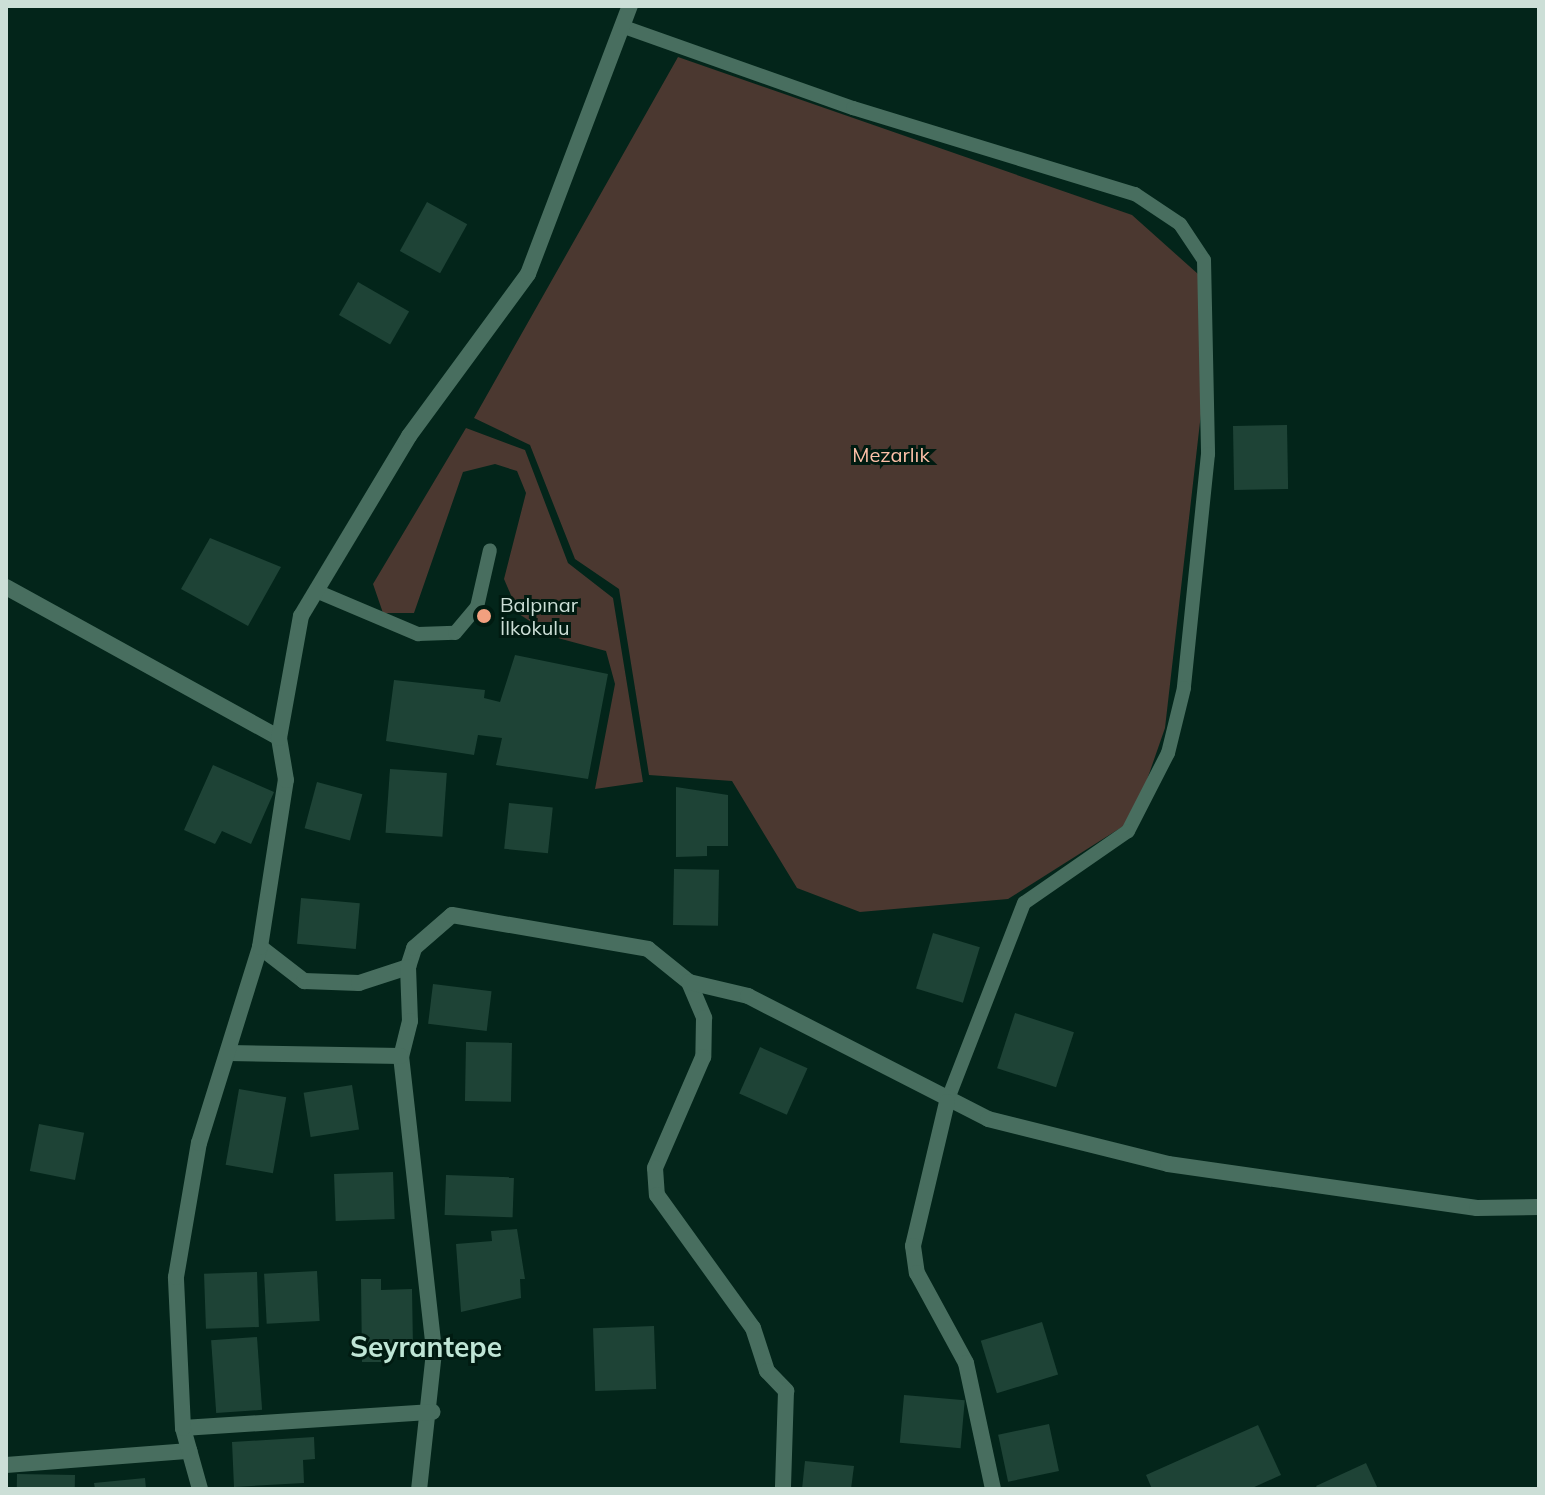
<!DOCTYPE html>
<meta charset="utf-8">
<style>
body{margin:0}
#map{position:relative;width:1545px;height:1495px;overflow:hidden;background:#03251a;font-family:Mulish,sans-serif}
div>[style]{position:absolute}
.green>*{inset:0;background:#4b3830}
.building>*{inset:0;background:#1e4336;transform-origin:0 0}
.service>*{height:14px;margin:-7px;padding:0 7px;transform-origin:7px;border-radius:7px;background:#486e5f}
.minor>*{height:16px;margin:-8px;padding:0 8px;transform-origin:8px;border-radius:8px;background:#486e5f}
.dots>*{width:22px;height:22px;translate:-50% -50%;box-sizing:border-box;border:4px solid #001b11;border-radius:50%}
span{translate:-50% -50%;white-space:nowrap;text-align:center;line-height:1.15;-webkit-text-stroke:6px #001b11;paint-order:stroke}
.park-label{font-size:20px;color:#fdc0a8}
.poi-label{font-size:20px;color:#ccdfd7}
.left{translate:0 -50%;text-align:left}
.district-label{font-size:28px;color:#bfe5d5;font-weight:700}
.frame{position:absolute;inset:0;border:8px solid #ccdfd7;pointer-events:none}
</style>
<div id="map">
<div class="green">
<i style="clip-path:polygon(678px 57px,1132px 215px,1198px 274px,1207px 361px,1165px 728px,1133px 820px,1008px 899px,860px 912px,797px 888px,732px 781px,649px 775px,619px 589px,575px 559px,530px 445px,474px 418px)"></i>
<i style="clip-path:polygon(466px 428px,525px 450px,568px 563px,613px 598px,643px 782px,595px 789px,615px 684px,606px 651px,554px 637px,519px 614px,504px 579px,526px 493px,517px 471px,495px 464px,463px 472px,414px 613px,383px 613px,373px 584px)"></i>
</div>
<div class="building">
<i style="left:427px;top:202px;width:46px;height:56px;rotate:29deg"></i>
<i style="left:358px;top:282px;width:59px;height:38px;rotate:30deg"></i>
<i style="left:1287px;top:425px;width:64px;height:54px;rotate:89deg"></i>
<i style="clip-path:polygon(210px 538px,281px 567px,248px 626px,181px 589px)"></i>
<i style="clip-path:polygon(515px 655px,608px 674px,588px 779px,496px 765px,502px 738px,478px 735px,474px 755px,386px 741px,394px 680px,485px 690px,484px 698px,500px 702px)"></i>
<i style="clip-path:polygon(213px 765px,274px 792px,251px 844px,222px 831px,215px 844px,184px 830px)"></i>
<i style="left:390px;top:769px;width:57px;height:64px;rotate:4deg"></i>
<i style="left:317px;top:782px;width:47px;height:48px;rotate:15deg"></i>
<i style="clip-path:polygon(676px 787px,728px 795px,728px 846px,707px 846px,707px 856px,676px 857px)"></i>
<i style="left:509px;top:803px;width:44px;height:46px;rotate:6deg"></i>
<i style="left:674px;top:869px;width:45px;height:56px;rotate:1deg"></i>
<i style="left:301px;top:898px;width:59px;height:46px;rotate:5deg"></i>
<i style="left:933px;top:933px;width:49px;height:58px;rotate:17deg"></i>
<i style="left:433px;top:984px;width:59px;height:40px;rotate:7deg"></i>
<i style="left:1015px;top:1013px;width:62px;height:58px;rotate:18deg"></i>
<i style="left:466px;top:1042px;width:46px;height:59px;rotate:1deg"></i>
<i style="left:760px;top:1047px;width:52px;height:51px;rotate:24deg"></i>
<i style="left:352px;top:1085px;width:45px;height:49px;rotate:81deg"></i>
<i style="left:239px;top:1089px;width:48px;height:77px;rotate:10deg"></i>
<i style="left:39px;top:1124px;width:46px;height:48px;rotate:11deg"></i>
<i style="left:393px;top:1172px;width:47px;height:59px;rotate:88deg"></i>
<i style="left:446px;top:1175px;width:68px;height:40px;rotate:2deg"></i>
<i style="clip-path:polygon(517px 1229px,525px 1279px,520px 1279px,521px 1298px,461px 1312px,456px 1244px,492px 1241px,491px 1231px)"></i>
<i style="left:317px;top:1271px;width:50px;height:53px;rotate:87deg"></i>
<i style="left:257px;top:1272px;width:55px;height:53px;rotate:88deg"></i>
<i style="clip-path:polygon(361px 1279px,381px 1279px,381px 1290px,412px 1289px,413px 1348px,389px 1348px,389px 1362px,362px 1362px)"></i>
<i style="left:1042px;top:1322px;width:55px;height:64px;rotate:73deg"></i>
<i style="left:654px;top:1326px;width:63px;height:61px;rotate:88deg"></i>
<i style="left:257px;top:1337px;width:73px;height:46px;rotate:86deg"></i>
<i style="left:904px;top:1395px;width:61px;height:48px;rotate:5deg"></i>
<i style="left:1049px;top:1424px;width:48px;height:52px;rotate:78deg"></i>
<i style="clip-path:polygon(1258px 1425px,1281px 1475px,1250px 1489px,1152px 1489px,1146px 1475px)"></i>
<i style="clip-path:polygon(314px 1437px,315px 1459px,303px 1460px,304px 1483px,234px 1487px,232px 1442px)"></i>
<i style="clip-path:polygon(805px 1461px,854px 1466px,851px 1489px,802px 1489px)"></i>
<i style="clip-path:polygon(1366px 1463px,1378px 1489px,1318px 1489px,1316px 1486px)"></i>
<i style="left:17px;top:1474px;width:58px;height:15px;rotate:1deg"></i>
<i style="clip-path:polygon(145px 1478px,146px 1489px,95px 1489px,94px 1483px)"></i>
</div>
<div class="service">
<i style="left:624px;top:27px;width:243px;rotate:19.5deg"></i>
<i style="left:853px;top:108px;width:295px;rotate:17deg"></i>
<i style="left:1135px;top:194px;width:54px;rotate:33.7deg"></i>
<i style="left:1180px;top:224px;width:43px;rotate:56.3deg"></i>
<i style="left:1204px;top:260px;width:194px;rotate:88.8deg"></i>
<i style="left:1208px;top:454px;width:235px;rotate:95.9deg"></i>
<i style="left:1184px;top:688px;width:67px;rotate:103.8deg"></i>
<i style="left:1168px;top:753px;width:88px;rotate:117.1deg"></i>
<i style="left:1128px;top:831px;width:126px;rotate:145.3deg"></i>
<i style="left:1024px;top:903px;width:213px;rotate:111.2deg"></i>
<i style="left:316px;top:591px;width:111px;rotate:22.9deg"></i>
<i style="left:418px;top:634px;width:37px;rotate:-2deg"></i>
<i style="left:455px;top:633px;width:34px;rotate:-50deg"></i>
<i style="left:477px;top:607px;width:58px;rotate:-77.2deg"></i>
</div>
<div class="minor">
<i style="left:6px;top:587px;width:312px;rotate:28.9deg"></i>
<i style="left:260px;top:947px;width:56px;rotate:37.7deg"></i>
<i style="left:304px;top:981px;width:55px;rotate:2.1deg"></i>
<i style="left:359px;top:983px;width:52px;rotate:-18.1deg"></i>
<i style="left:408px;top:967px;width:20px;rotate:-72deg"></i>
<i style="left:414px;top:948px;width:50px;rotate:-41deg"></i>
<i style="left:452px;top:915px;width:199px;rotate:9.8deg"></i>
<i style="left:648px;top:949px;width:53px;rotate:38.8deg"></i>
<i style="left:689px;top:982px;width:39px;rotate:67deg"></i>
<i style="left:704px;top:1018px;width:39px;rotate:91deg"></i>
<i style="left:703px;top:1057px;width:121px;rotate:113.4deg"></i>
<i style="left:655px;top:1168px;width:27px;rotate:86deg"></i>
<i style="left:657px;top:1195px;width:164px;rotate:54.2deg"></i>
<i style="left:753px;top:1328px;width:45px;rotate:72deg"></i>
<i style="left:767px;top:1371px;width:28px;rotate:46deg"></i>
<i style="left:786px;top:1391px;width:98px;rotate:91.8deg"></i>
<i style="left:408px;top:967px;width:54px;rotate:87.9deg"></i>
<i style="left:410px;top:1021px;width:36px;rotate:104deg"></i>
<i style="left:401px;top:1056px;width:298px;rotate:83.6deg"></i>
<i style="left:434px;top:1352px;width:138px;rotate:96.2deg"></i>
<i style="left:689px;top:982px;width:61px;rotate:13.3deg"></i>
<i style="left:748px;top:996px;width:270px;rotate:27.1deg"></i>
<i style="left:988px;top:1119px;width:186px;rotate:14deg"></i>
<i style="left:1168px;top:1164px;width:312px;rotate:8.1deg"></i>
<i style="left:1477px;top:1208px;width:62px;rotate:-0.9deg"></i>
<i style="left:229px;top:1053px;width:172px;rotate:1deg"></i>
<i style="left:947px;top:1102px;width:148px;rotate:103.3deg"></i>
<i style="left:913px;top:1246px;width:27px;rotate:82deg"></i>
<i style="left:917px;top:1273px;width:102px;rotate:61.4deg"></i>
<i style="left:966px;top:1363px;width:129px;rotate:77.9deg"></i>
<i style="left:183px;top:1428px;width:250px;rotate:-3.7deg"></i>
<i style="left:6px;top:1465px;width:184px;rotate:-4.4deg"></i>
<i style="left:200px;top:1489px;width:63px;rotate:-105.6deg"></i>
<i style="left:183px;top:1428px;width:151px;rotate:-92.7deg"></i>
<i style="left:176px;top:1277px;width:136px;rotate:-80.3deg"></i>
<i style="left:199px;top:1143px;width:205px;rotate:-72.7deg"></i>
<i style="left:260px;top:947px;width:169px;rotate:-81.2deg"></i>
<i style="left:286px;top:780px;width:43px;rotate:-99.5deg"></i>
<i style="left:279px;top:738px;width:124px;rotate:-79.8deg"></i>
<i style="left:301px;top:616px;width:210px;rotate:-59deg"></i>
<i style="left:409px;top:436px;width:201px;rotate:-53.7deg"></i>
<i style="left:528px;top:274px;width:287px;rotate:-69.2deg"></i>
</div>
<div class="dots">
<i style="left:484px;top:616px;background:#f2a07f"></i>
</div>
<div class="park-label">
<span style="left:891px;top:454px">Mezarlık</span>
</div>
<div class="poi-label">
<span class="left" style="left:500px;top:616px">Balpınar<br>İlkokulu</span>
</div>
<div class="district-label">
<span style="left:426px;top:1347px">Seyrantepe</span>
</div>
<div class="frame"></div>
</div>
